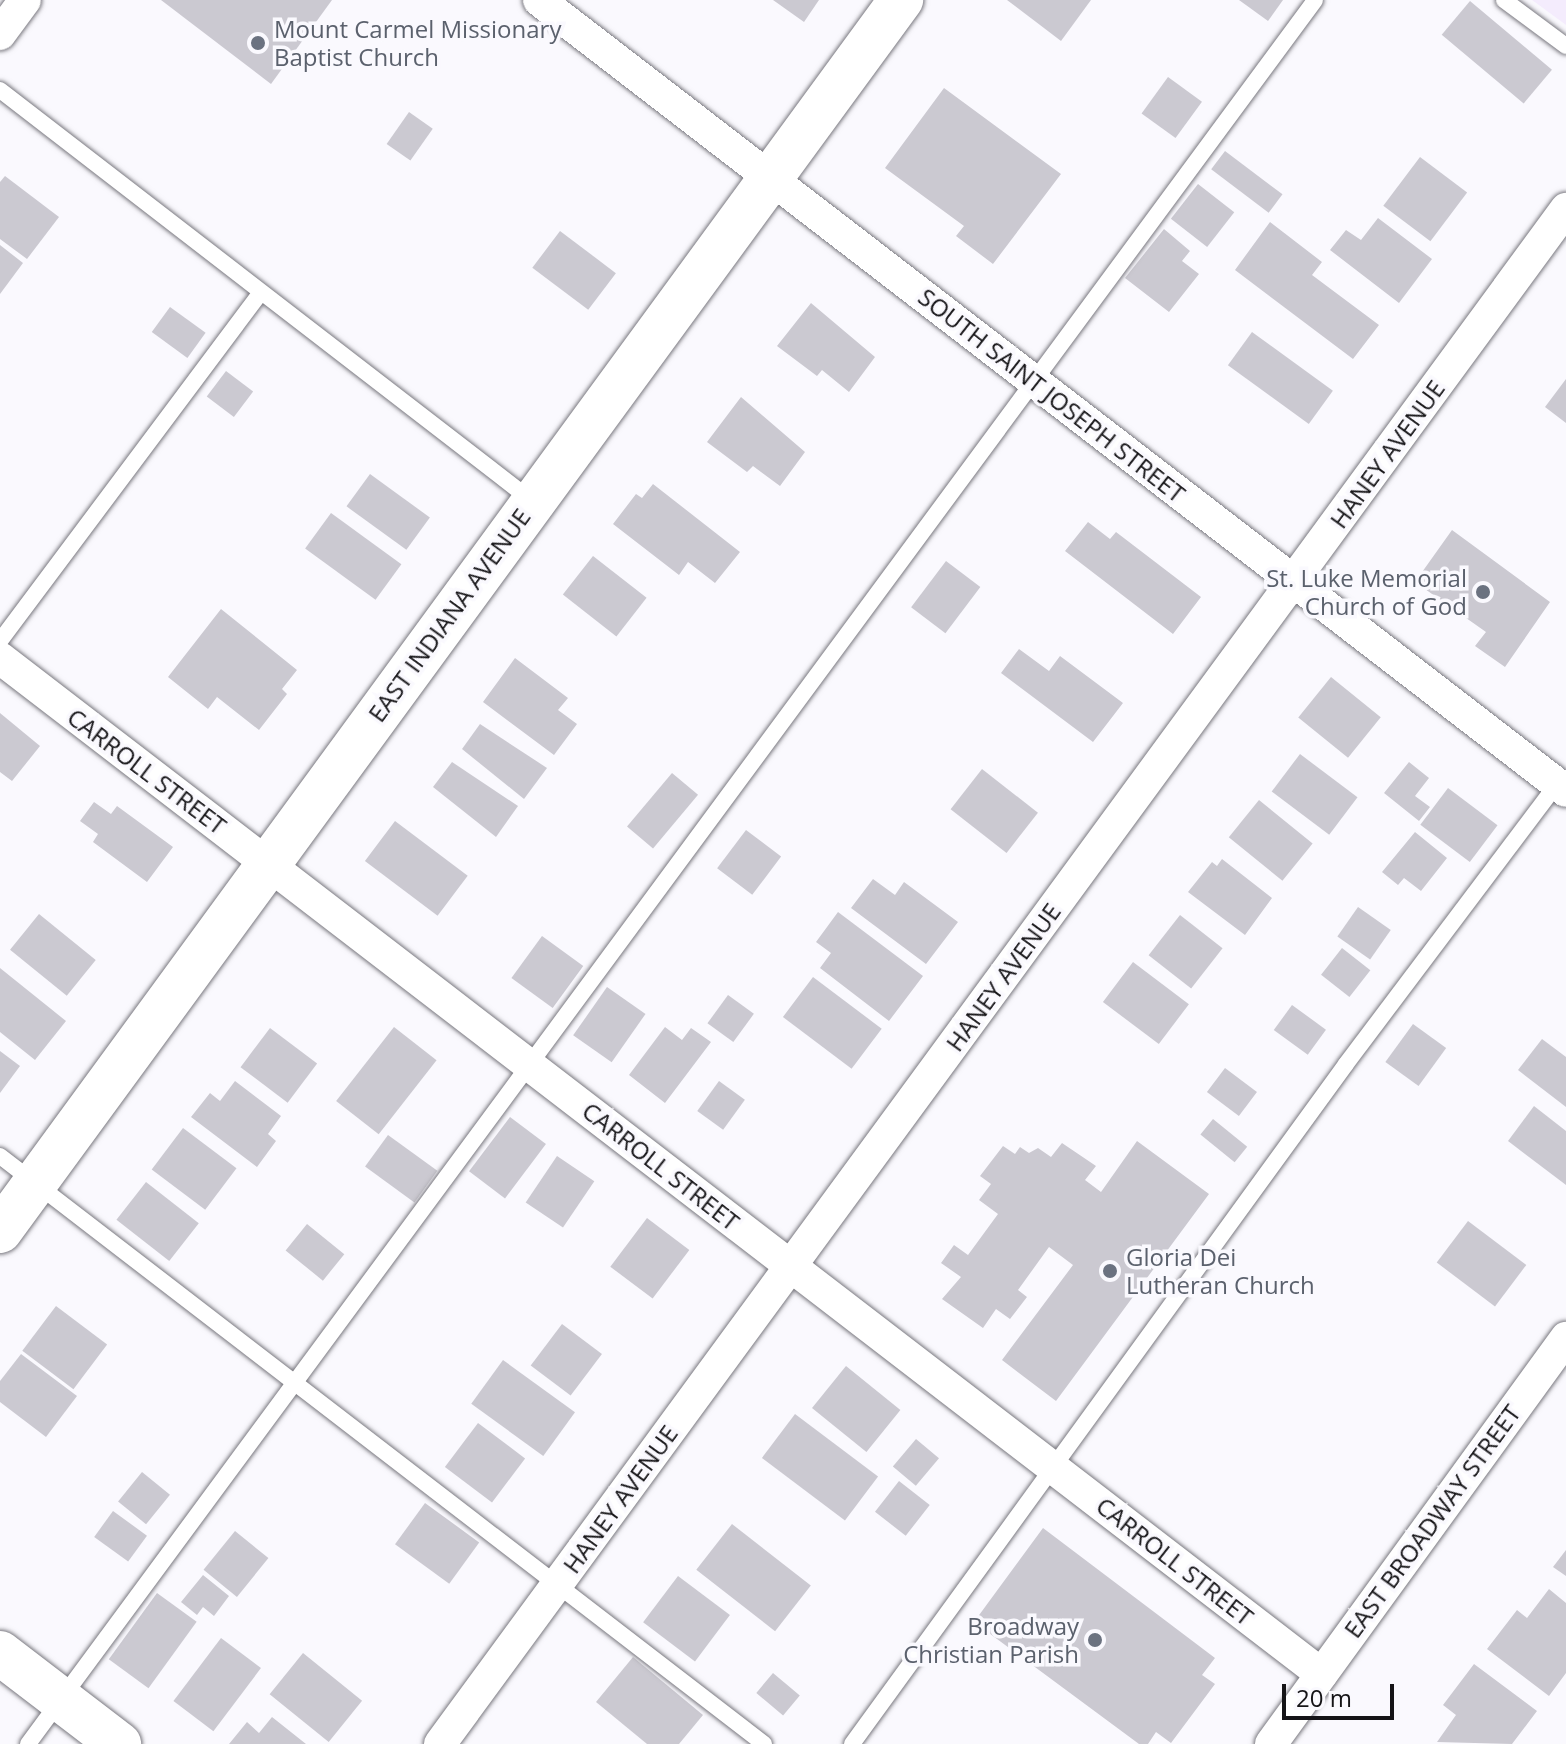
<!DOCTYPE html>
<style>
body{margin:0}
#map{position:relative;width:1566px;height:1744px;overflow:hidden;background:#faf9fe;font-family:"Open Sans",sans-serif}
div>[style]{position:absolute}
.commercial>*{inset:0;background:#f4ecfd}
.building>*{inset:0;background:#cbc9d1;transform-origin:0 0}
.roads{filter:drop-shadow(0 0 2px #79787f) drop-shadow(0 0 2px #79787f)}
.lane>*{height:16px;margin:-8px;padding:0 8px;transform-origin:8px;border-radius:8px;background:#fff}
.street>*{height:32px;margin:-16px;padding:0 16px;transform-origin:16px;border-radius:16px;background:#fff}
.secondary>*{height:44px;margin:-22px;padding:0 22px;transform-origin:22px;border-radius:22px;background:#fff}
.dots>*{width:22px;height:22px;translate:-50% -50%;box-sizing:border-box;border:4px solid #faf9fe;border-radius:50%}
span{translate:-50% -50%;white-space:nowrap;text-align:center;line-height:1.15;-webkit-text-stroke:7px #faf9fe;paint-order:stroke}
.worship-label{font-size:24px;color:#5b616d}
.left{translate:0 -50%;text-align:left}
.right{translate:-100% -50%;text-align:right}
.street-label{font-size:24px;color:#151417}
.scale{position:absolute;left:1282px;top:1684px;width:112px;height:36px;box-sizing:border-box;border:4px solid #151417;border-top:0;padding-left:10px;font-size:24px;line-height:28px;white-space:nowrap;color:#151417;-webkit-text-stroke:6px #faf9fe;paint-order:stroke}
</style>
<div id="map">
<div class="commercial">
<i style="clip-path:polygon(1532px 0,1566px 0,1566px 25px)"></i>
</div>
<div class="building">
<i style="clip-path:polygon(161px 0,332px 0,271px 84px)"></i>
<i style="clip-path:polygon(773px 0,819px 0,804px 22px)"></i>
<i style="clip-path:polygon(1007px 0,1091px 0,1061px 41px)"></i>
<i style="clip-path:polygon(1239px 0,1283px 0,1268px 21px)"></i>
<i style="left:1470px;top:1px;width:107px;height:44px;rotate:40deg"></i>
<i style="left:1168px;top:77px;width:42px;height:45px;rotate:36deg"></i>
<i style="clip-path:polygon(944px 88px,1061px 174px,993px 264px,956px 236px,964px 226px,885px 168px)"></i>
<i style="left:409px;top:112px;width:29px;height:39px;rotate:35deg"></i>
<i style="left:1225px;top:151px;width:72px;height:23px;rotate:37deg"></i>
<i style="left:1420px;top:157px;width:59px;height:61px;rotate:37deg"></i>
<i style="clip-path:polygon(5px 176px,59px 217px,27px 259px,0 239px,0 182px)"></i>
<i style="left:1198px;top:184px;width:46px;height:44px;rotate:38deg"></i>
<i style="clip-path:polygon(1378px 218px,1432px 259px,1399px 303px,1330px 250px,1346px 230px,1361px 240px)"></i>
<i style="clip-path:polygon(1270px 222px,1322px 262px,1312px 275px,1379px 325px,1353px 359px,1235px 270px)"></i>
<i style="clip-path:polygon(1164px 229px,1190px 251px,1182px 261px,1199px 274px,1169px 312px,1125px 278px)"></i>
<i style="left:560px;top:231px;width:70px;height:46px;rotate:37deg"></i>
<i style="clip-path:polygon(0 245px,23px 263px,0 294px)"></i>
<i style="clip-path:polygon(811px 303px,875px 357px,849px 392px,822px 370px,817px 376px,777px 346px)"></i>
<i style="left:170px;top:307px;width:44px;height:31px;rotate:36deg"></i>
<i style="left:1252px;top:332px;width:100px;height:41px;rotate:36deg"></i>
<i style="left:226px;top:371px;width:34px;height:32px;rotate:37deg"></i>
<i style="clip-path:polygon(1566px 379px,1566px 423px,1545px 407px)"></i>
<i style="clip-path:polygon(741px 397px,805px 452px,780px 486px,753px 466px,747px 472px,707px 442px)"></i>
<i style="left:370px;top:474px;width:74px;height:40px;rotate:36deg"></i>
<i style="clip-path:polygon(653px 484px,740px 552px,715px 583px,688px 562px,679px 575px,613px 524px,636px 494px,642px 498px)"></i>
<i style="left:331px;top:513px;width:87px;height:44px;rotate:36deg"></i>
<i style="clip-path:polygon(1088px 522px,1110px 539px,1116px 532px,1201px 597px,1173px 634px,1065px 551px)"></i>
<i style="clip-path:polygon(1452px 530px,1550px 602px,1505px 667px,1475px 646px,1486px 632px,1415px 582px)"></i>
<i style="left:593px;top:556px;width:68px;height:49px;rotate:38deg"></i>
<i style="left:946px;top:561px;width:43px;height:58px;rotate:37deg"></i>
<i style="clip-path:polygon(221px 609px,297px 670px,282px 689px,287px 694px,259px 730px,217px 697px,208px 709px,168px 677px)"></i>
<i style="clip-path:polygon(1019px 649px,1049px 671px,1060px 656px,1123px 703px,1093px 742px,1001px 673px)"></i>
<i style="clip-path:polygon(515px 658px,568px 698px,558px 710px,577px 724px,554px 755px,483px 702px)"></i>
<i style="left:1331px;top:677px;width:64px;height:52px;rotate:39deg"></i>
<i style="clip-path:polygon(0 713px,40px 746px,12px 781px,0 772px)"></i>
<i style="clip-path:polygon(480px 724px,547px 768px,524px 799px,462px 749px)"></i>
<i style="left:1300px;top:754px;width:72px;height:47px;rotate:37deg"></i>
<i style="clip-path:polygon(452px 762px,518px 806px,496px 837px,433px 787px)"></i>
<i style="clip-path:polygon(1409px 762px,1429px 778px,1415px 796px,1430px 807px,1419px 821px,1384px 793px)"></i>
<i style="left:982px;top:769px;width:71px;height:51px;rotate:38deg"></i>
<i style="left:672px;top:773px;width:34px;height:70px;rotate:40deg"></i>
<i style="left:1448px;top:788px;width:62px;height:46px;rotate:37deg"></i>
<i style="left:1259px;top:800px;width:69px;height:48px;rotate:39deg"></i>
<i style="clip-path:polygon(94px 802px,111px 814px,117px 806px,173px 847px,147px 882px,93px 842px,98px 834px,80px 821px)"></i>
<i style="left:395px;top:821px;width:91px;height:50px;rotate:37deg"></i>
<i style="left:746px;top:830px;width:44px;height:48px;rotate:37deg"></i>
<i style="clip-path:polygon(1415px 832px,1447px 858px,1421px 891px,1404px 878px,1398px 885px,1382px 872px)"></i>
<i style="clip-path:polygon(1222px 859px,1272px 898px,1245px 935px,1188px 892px,1212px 862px,1217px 866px)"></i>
<i style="clip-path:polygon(873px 879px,895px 895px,904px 882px,958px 922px,926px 964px,851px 908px)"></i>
<i style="left:1358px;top:907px;width:40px;height:36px;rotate:35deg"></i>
<i style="clip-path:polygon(838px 912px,923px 976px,889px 1021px,820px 968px,831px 953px,816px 942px)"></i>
<i style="left:39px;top:914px;width:73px;height:46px;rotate:39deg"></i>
<i style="left:1180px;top:915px;width:54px;height:51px;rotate:38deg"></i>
<i style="left:542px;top:936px;width:51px;height:52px;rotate:36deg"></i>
<i style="left:1342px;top:948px;width:36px;height:34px;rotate:38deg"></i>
<i style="left:1133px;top:962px;width:70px;height:50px;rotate:37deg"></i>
<i style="clip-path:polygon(0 968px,66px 1021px,35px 1060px,0 1032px)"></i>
<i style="left:813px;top:977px;width:86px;height:50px;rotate:37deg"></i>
<i style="left:607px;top:987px;width:47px;height:59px;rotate:35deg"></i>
<i style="left:728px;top:995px;width:32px;height:35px;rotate:36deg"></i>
<i style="left:1292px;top:1005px;width:42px;height:31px;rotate:36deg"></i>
<i style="left:1413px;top:1024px;width:41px;height:47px;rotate:36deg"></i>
<i style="left:394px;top:1027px;width:54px;height:94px;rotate:38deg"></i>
<i style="clip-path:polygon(665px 1027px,682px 1040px,691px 1028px,711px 1042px,665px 1103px,629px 1075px)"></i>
<i style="left:270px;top:1028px;width:59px;height:49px;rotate:37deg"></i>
<i style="clip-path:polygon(1542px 1039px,1566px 1057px,1566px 1107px,1518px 1070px)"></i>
<i style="clip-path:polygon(0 1051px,20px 1066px,0 1093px)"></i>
<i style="left:1225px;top:1068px;width:40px;height:30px;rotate:37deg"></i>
<i style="clip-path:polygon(235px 1081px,281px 1116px,268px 1134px,276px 1141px,257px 1167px,191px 1117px,210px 1093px,220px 1101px)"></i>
<i style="left:719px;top:1081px;width:32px;height:37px;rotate:36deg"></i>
<i style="clip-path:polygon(1534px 1106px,1566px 1131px,1566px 1185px,1508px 1141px)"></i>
<i style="left:510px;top:1117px;width:45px;height:68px;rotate:37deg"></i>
<i style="left:1213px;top:1119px;width:44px;height:20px;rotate:39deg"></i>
<i style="left:183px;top:1128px;width:67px;height:52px;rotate:37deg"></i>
<i style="left:388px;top:1135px;width:61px;height:39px;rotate:36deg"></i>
<i style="clip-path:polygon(1137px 1141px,1209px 1194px,1056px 1401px,1002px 1360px,1073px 1265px,1049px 1247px,1018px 1290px,1027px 1297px,1010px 1319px,996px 1309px,983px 1328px,942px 1299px,961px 1277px,941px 1263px,954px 1245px,968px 1255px,998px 1214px,979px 1200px,991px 1184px,980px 1176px,1003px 1146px,1015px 1154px,1020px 1147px,1029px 1153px,1038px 1148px,1051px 1157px,1062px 1143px,1096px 1166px,1085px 1180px,1101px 1192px)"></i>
<i style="left:557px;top:1156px;width:45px;height:56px;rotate:34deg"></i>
<i style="left:146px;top:1182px;width:67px;height:48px;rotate:38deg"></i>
<i style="left:647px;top:1218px;width:53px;height:61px;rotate:37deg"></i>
<i style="left:1468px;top:1221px;width:73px;height:52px;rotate:37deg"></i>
<i style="left:307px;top:1224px;width:48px;height:34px;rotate:39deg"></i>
<i style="left:56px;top:1306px;width:64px;height:56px;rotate:37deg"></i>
<i style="left:562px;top:1324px;width:50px;height:52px;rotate:37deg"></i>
<i style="clip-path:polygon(21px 1354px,77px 1396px,46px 1437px,0 1402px,0 1381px)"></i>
<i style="left:503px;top:1360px;width:89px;height:54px;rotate:36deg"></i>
<i style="left:846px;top:1366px;width:70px;height:54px;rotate:39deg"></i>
<i style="left:795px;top:1414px;width:104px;height:55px;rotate:37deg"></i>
<i style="left:478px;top:1423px;width:59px;height:55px;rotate:37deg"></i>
<i style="left:916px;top:1439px;width:30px;height:36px;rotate:40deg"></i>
<i style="left:142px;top:1472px;width:36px;height:38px;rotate:39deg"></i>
<i style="left:899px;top:1481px;width:39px;height:39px;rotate:38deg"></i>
<i style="left:425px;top:1503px;width:67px;height:51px;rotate:36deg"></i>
<i style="left:113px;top:1511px;width:42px;height:32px;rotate:36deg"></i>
<i style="left:732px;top:1524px;width:100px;height:58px;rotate:38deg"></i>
<i style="clip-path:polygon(1043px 1528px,1215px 1658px,1202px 1675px,1215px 1684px,1171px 1743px,1156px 1732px,1148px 1744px,1139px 1744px,974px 1622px)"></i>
<i style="left:235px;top:1531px;width:43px;height:50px;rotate:39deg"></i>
<i style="clip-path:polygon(1566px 1550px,1566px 1576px,1553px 1567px)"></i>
<i style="clip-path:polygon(203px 1575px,229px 1596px,214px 1616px,203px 1607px,197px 1615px,181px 1602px)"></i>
<i style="left:678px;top:1576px;width:65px;height:58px;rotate:37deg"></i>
<i style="clip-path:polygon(1549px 1589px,1566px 1603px,1566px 1673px,1549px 1696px,1487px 1649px,1517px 1610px,1527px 1618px)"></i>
<i style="left:157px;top:1593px;width:49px;height:82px;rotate:36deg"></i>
<i style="left:221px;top:1638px;width:50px;height:79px;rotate:37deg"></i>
<i style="left:303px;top:1653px;width:76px;height:53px;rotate:39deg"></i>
<i style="clip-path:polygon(633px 1657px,703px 1715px,679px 1744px,647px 1744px,596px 1702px)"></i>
<i style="clip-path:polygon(1474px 1664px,1537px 1711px,1512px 1744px,1437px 1742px,1456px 1715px,1443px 1705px)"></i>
<i style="left:773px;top:1673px;width:35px;height:26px;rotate:40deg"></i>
<i style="clip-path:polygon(272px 1717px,306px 1744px,229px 1744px,247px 1722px,259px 1733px)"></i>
</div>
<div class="roads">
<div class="lane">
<i style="left:1504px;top:0;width:77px;rotate:36.6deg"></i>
<i style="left:0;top:90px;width:671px;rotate:37.67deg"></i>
<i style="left:0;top:641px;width:434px;rotate:-53.2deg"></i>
<i style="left:0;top:1156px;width:964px;rotate:37.58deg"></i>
<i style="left:28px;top:1744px;width:2167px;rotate:-53.57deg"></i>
<i style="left:852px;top:1744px;width:840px;rotate:-54deg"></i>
<i style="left:1346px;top:1064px;width:356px;rotate:-53deg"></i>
</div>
<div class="street">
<i style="left:539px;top:0;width:1296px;rotate:37.6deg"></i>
<i style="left:0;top:34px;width:42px;rotate:-53.7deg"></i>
<i style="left:0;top:658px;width:1667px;rotate:37.56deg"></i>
<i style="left:440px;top:1744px;width:1904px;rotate:-53.74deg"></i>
<i style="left:1271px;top:1744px;width:502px;rotate:-54deg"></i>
</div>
<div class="secondary">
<i style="left:0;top:1231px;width:1526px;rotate:-53.8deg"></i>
<i style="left:0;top:1653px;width:150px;rotate:37.4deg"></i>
</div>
</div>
<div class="dots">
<i style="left:258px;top:43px;background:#6b7280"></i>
<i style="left:1483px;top:592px;background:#6b7280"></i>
<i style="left:1110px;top:1271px;background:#6b7280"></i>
<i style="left:1095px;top:1640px;background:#6b7280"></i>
</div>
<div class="worship-label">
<span class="left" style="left:274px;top:43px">Mount Carmel Missionary<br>Baptist Church</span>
<span class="right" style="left:1467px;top:592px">St. Luke Memorial<br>Church of God</span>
<span class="left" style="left:1126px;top:1271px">Gloria Dei<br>Lutheran Church</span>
<span class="right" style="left:1079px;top:1640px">Broadway<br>Christian Parish</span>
</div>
<div class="street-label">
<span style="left:1052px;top:395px;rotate:38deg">SOUTH SAINT JOSEPH STREET</span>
<span style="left:1387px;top:454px;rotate:-54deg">HANEY AVENUE</span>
<span style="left:449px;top:615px;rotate:-54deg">EAST INDIANA AVENUE</span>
<span style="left:147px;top:771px;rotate:37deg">CARROLL STREET</span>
<span style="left:1003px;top:977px;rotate:-54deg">HANEY AVENUE</span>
<span style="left:661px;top:1166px;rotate:38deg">CARROLL STREET</span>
<span style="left:620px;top:1499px;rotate:-54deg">HANEY AVENUE</span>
<span style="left:1432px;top:1521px;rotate:-54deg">EAST BROADWAY STREET</span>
<span style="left:1175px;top:1561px;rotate:38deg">CARROLL STREET</span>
</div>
<div class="scale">20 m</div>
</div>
